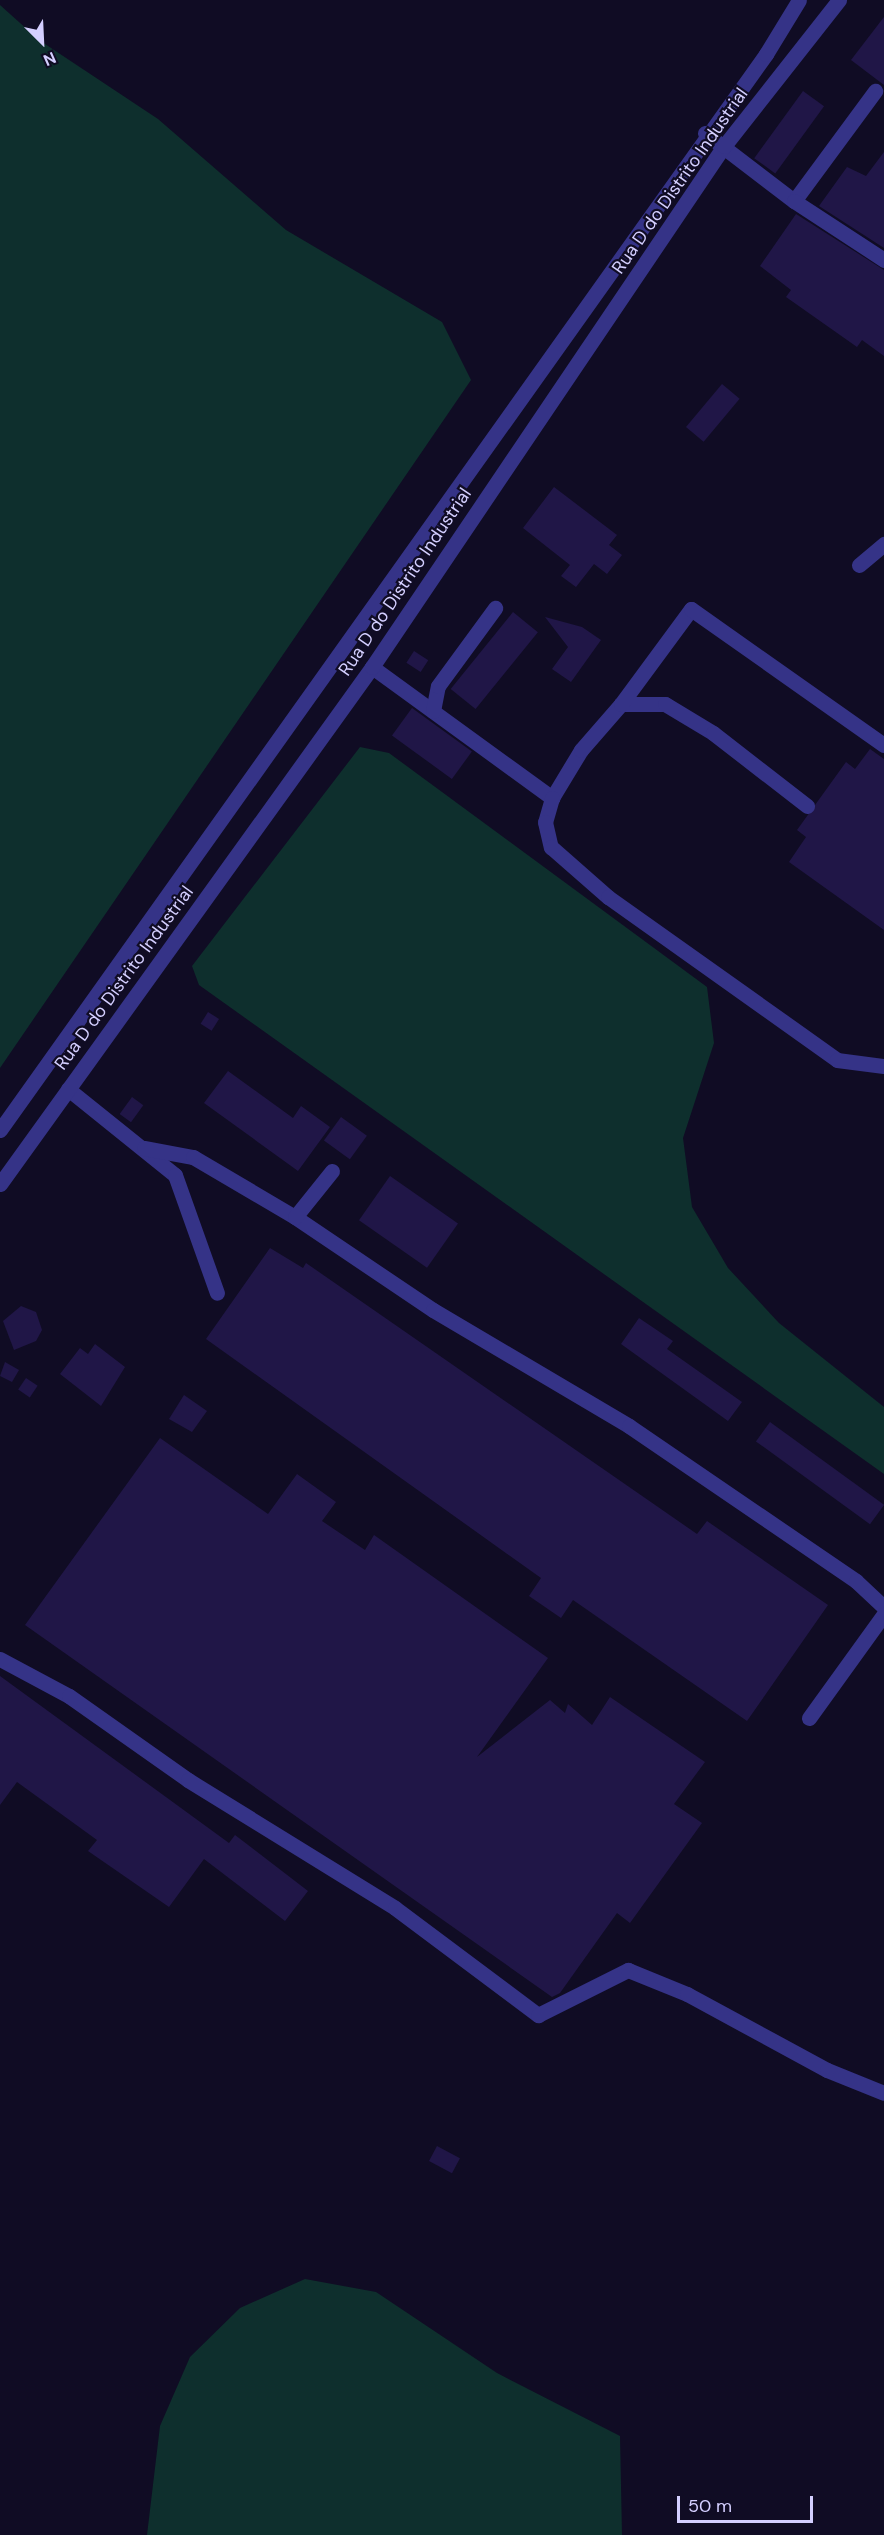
<!DOCTYPE html>
<style>
body{margin:0}
#map{position:relative;width:884px;height:2535px;overflow:hidden;background:#100c24;font-family:"DM Sans",sans-serif}
div>[style]{position:absolute}
.green>*{inset:0;background:#0e2f2d}
.building>*{inset:0;background:#201647;transform-origin:0 0}
.minor>*{height:15px;margin:-7.5px;padding:0 7.5px;transform-origin:7.5px;border-radius:7.5px;background:#353387}
span{translate:-50% -50%;white-space:nowrap;text-align:center;line-height:1.15;-webkit-text-stroke:4.5px #100c24;paint-order:stroke}
.street-label{font-size:18px;color:#d4cfff}
.north{position:absolute;left:12px;top:12px;width:60px;height:60px;-webkit-text-stroke:4px #100c24;paint-order:stroke;rotate:156deg;font-size:16px;font-weight:700;line-height:24px;text-align:center;color:#d4cfff}
.north::after{content:'';display:block;margin:auto;width:21px;height:27px;background:#d4cfff;clip-path:polygon(50% 0,100% 100%,50% 72%,0 100%)}
.scale{position:absolute;left:677px;top:2496px;width:136px;height:27px;box-sizing:border-box;border:3px solid #d4cfff;border-top:0;padding-left:8px;font-size:18px;line-height:21px;white-space:nowrap;color:#d4cfff;-webkit-text-stroke:4px #100c24;paint-order:stroke}
</style>
<div id="map">
<div class="green">
<i style="clip-path:polygon(0 5px,39px 40px,158px 119px,286px 230px,442px 322px,471px 380px,0 1068px)"></i>
<i style="clip-path:polygon(360px 747px,389px 753px,707px 987px,714px 1043px,683px 1138px,692px 1207px,728px 1268px,779px 1323px,884px 1407px,884px 1474px,199px 985px,192px 966px)"></i>
<i style="clip-path:polygon(305px 2279px,376px 2292px,497px 2373px,620px 2436px,622px 2535px,147px 2535px,160px 2426px,190px 2357px,240px 2308px)"></i>
</div>
<div class="building">
<i style="clip-path:polygon(884px 17px,884px 85px,851px 60px)"></i>
<i style="left:803px;top:91px;width:26px;height:83px;rotate:36deg"></i>
<i style="clip-path:polygon(884px 152px,884px 248px,819px 206px,847px 167px,866px 176px)"></i>
<i style="clip-path:polygon(796px 214px,884px 270px,884px 356px,862px 340px,857px 347px,786px 297px,791px 290px,760px 266px)"></i>
<i style="left:722px;top:384px;width:23px;height:56px;rotate:40deg"></i>
<i style="clip-path:polygon(554px 487px,617px 535px,609px 545px,622px 555px,607px 574px,594px 564px,576px 587px,561px 576px,570px 565px,523px 528px)"></i>
<i style="left:513px;top:612px;width:32px;height:99px;rotate:39deg"></i>
<i style="clip-path:polygon(545px 617px,582px 627px,601px 640px,571px 682px,552px 669px,568px 647px)"></i>
<i style="left:414px;top:651px;width:17px;height:14px;rotate:33deg"></i>
<i style="left:412px;top:708px;width:74px;height:34px;rotate:36deg"></i>
<i style="clip-path:polygon(870px 749px,884px 759px,884px 930px,789px 862px,806px 837px,797px 830px,846px 762px,855px 769px)"></i>
<i style="left:208px;top:1012px;width:13px;height:14px;rotate:32deg"></i>
<i style="clip-path:polygon(228px 1071px,293px 1118px,301px 1106px,330px 1127px,298px 1171px,204px 1103px)"></i>
<i style="left:132px;top:1097px;width:14px;height:21px;rotate:36deg"></i>
<i style="left:341px;top:1117px;width:32px;height:29px;rotate:36deg"></i>
<i style="left:390px;top:1176px;width:83px;height:54px;rotate:35deg"></i>
<i style="clip-path:polygon(270px 1248px,303px 1268px,306px 1263px,697px 1534px,707px 1521px,828px 1605px,747px 1721px,573px 1600px,561px 1618px,529px 1596px,541px 1578px,206px 1339px)"></i>
<i style="clip-path:polygon(21px 1306px,36px 1312px,42px 1330px,36px 1341px,14px 1350px,3px 1321px)"></i>
<i style="clip-path:polygon(639px 1318px,673px 1341px,667px 1349px,742px 1402px,728px 1421px,621px 1344px)"></i>
<i style="clip-path:polygon(95px 1344px,125px 1367px,101px 1406px,60px 1374px,80px 1348px,88px 1354px)"></i>
<i style="clip-path:polygon(5px 1362px,19px 1370px,12px 1382px,0 1376px)"></i>
<i style="left:26px;top:1378px;width:14px;height:14px;rotate:34deg"></i>
<i style="clip-path:polygon(184px 1395px,207px 1411px,192px 1432px,169px 1419px)"></i>
<i style="left:770px;top:1422px;width:141px;height:24px;rotate:36deg"></i>
<i style="clip-path:polygon(160px 1438px,268px 1514px,297px 1474px,336px 1502px,322px 1521px,365px 1550px,374px 1535px,548px 1658px,477px 1757px,550px 1700px,565px 1713px,568px 1704px,592px 1725px,610px 1697px,705px 1762px,674px 1804px,702px 1823px,630px 1923px,617px 1913px,560px 1993px,552px 1997px,25px 1625px)"></i>
<i style="clip-path:polygon(0 1676px,229px 1843px,235px 1835px,308px 1891px,285px 1921px,204px 1859px,169px 1907px,88px 1851px,97px 1840px,17px 1782px,0 1805px)"></i>
<i style="left:437px;top:2146px;width:26px;height:17px;rotate:28deg"></i>
</div>
<div class="minor">
<i style="left:705px;top:133px;width:112px;rotate:37.4deg"></i>
<i style="left:794px;top:201px;width:137px;rotate:-53.6deg"></i>
<i style="left:794px;top:201px;width:108px;rotate:33.2deg"></i>
<i style="left:859px;top:565px;width:33px;rotate:-40deg"></i>
<i style="left:372px;top:667px;width:223px;rotate:36deg"></i>
<i style="left:552px;top:798px;width:56px;rotate:-58.9deg"></i>
<i style="left:581px;top:750px;width:61px;rotate:-49deg"></i>
<i style="left:621px;top:704px;width:44px"></i>
<i style="left:665px;top:704px;width:56px;rotate:31.1deg"></i>
<i style="left:713px;top:733px;width:119px;rotate:37.8deg"></i>
<i style="left:621px;top:704px;width:118px;rotate:-53.6deg"></i>
<i style="left:691px;top:609px;width:236px;rotate:35.2deg"></i>
<i style="left:433px;top:711px;width:25px;rotate:-79deg"></i>
<i style="left:438px;top:686px;width:97px;rotate:-53.8deg"></i>
<i style="left:552px;top:798px;width:25px;rotate:106deg"></i>
<i style="left:545px;top:822px;width:26px;rotate:77deg"></i>
<i style="left:551px;top:847px;width:76px;rotate:41.3deg"></i>
<i style="left:608px;top:897px;width:281px;rotate:35.4deg"></i>
<i style="left:837px;top:1060px;width:47px;rotate:7.3deg"></i>
<i style="left:68px;top:1089px;width:137px;rotate:38.8deg"></i>
<i style="left:175px;top:1175px;width:125px;rotate:70.4deg"></i>
<i style="left:0;top:1130px;width:1321px;rotate:-54.55deg"></i>
<i style="left:766px;top:54px;width:63px;rotate:-58.6deg"></i>
<i style="left:144px;top:1148px;width:50px;rotate:10.4deg"></i>
<i style="left:193px;top:1157px;width:118px;rotate:30.5deg"></i>
<i style="left:295px;top:1217px;width:166px;rotate:34deg"></i>
<i style="left:433px;top:1310px;width:228px;rotate:30.6deg"></i>
<i style="left:629px;top:1426px;width:275px;rotate:34.3deg"></i>
<i style="left:856px;top:1581px;width:38px;rotate:43deg"></i>
<i style="left:0;top:1184px;width:637px;rotate:-54.26deg"></i>
<i style="left:372px;top:667px;width:629px;rotate:-55.96deg"></i>
<i style="left:724px;top:146px;width:186px;rotate:-51.8deg"></i>
<i style="left:295px;top:1217px;width:59px;rotate:-51.2deg"></i>
<i style="left:0;top:1659px;width:78px;rotate:28.2deg"></i>
<i style="left:69px;top:1696px;width:146px;rotate:35.2deg"></i>
<i style="left:188px;top:1780px;width:243px;rotate:31.7deg"></i>
<i style="left:395px;top:1908px;width:179px;rotate:36.8deg"></i>
<i style="left:538px;top:2015px;width:101px;rotate:-26.6deg"></i>
<i style="left:628px;top:1970px;width:64px;rotate:22.1deg"></i>
<i style="left:687px;top:1994px;width:159px;rotate:28.5deg"></i>
<i style="left:827px;top:2070px;width:61px;rotate:22deg"></i>
<i style="left:809px;top:1718px;width:128px;rotate:-54.2deg"></i>
</div>
<div class="street-label">
<span style="left:680px;top:181px;rotate:-55deg">Rua D do Distrito Industrial</span>
<span style="left:405px;top:582px;rotate:-56deg">Rua D do Distrito Industrial</span>
<span style="left:124px;top:978px;rotate:-54deg">Rua D do Distrito Industrial</span>
</div>
<div class="north">N</div>
<div class="scale">50 m</div>
</div>
